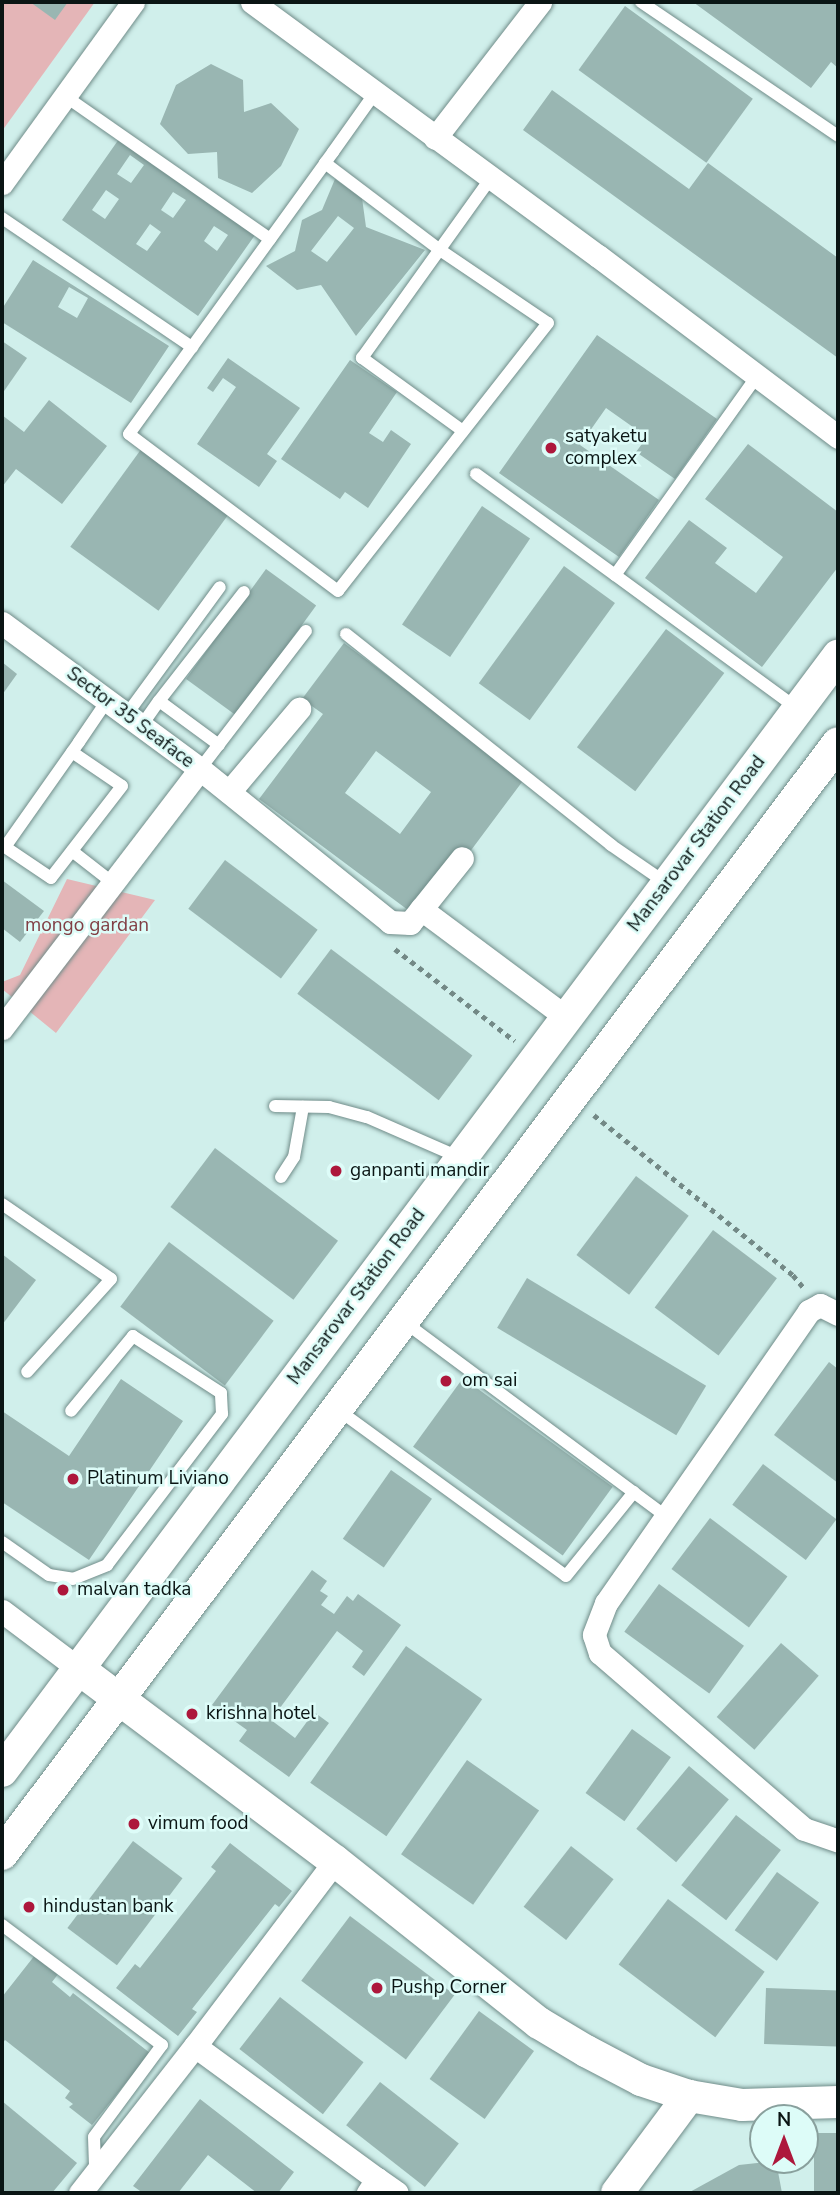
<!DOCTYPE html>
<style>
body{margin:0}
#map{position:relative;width:840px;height:2195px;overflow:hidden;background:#d0efeb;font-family:"Nunito Sans",sans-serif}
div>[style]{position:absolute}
.green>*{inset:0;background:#e4b5b7}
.building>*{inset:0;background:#99b6b2;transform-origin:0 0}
.path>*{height:4.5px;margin-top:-2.25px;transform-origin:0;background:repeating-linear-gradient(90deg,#738986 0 5px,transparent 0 10px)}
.roads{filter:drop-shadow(0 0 2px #708c89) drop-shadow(0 0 2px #708c89)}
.lane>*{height:12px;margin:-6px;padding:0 6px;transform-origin:6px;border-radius:6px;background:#fff}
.street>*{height:23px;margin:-11.5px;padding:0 11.5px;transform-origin:11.5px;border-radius:11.5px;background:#fff}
.secondary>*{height:32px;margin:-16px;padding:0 16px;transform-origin:16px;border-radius:16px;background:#fff}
.dots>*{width:19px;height:19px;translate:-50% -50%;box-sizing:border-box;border:4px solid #ddfcf8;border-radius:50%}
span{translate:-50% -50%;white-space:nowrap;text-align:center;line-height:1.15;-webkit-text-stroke:5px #ddfcf8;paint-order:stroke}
.poi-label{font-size:19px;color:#0a1514}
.left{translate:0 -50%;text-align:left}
.street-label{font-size:19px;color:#0a1514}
.park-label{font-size:19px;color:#813e44}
.frame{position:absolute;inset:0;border:4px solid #0a1514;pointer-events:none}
.north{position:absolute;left:749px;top:2104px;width:70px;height:70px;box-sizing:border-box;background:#ddfcf8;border:2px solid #89a09d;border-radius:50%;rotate:0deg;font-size:19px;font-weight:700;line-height:28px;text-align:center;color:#0a1514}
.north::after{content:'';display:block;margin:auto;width:24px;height:32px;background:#ad183c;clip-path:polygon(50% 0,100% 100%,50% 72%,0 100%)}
</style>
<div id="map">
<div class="green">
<i style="clip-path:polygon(2px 2px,95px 2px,2px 131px)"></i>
<i style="clip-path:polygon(67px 879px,155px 900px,56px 1033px,2px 989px,2px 982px,20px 975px)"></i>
</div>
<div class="building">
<i style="clip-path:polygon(30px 2px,68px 2px,55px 20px)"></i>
<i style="clip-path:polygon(693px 2px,838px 2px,838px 68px,831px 62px,811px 88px)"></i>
<i style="left:625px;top:6px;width:158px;height:79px;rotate:36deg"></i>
<i style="clip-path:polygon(211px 64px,243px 80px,244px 112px,271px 103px,299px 129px,281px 166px,252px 193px,218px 178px,217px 152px,188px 154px,160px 124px,176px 85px)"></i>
<i style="clip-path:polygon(552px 90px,689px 189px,708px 163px,838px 258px,838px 358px,523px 130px)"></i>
<i style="clip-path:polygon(evenodd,119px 139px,255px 235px,198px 316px,62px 220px,119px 139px,130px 155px,144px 165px,131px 183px,117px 174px,130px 155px,119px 139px,106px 190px,119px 199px,105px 219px,92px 210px,106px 190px,119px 139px,173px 192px,186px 200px,173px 218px,161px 210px,173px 192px,119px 139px,150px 224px,161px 232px,147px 251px,136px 244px,150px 224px,119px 139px,214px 226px,228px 235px,217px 251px,204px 241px,214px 226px)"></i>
<i style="clip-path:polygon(evenodd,335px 179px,362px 198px,366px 227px,425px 250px,356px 336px,321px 285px,297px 290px,266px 266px,295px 251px,302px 220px,322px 210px,335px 179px,338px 216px,354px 228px,327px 262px,311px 251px,338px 216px)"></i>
<i style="clip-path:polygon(evenodd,33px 260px,169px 346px,131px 403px,2px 322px,2px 309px,33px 260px,69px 287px,88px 298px,77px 318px,58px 307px,69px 287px)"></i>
<i style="clip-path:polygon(597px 335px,717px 419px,675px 479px,636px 452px,647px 437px,606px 408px,580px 445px,659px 500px,619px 557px,499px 473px)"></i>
<i style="clip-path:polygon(2px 341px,27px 358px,2px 394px)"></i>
<i style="clip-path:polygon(228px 358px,300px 408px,267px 454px,277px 461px,259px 487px,197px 444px,236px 387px,223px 378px,213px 392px,207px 388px)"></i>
<i style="clip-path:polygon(350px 360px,397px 392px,369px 433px,383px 442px,391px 430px,411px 444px,368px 508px,345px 492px,340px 499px,281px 459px)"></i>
<i style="clip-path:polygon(49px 400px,107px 446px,62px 504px,16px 469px,2px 487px,2px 415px,24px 432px)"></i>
<i style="clip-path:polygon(748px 444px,838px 512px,838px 567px,762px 667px,645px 578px,689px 520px,727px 548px,715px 563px,756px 593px,783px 557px,705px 499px)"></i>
<i style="left:142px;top:448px;width:109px;height:122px;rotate:36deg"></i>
<i style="left:482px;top:506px;width:58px;height:143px;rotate:34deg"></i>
<i style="left:564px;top:566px;width:63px;height:145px;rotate:36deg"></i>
<i style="left:266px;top:569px;width:62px;height:136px;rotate:36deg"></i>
<i style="left:666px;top:629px;width:73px;height:148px;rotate:37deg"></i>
<i style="clip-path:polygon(evenodd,344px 643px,525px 778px,469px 853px,412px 913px,259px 799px,323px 714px,302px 699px,344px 643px,376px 751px,431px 792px,400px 834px,345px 793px,376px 751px)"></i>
<i style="clip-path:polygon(2px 662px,17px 674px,2px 695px)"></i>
<i style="left:225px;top:860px;width:116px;height:61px;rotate:37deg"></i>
<i style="clip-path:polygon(2px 880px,44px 911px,20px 942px,2px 928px)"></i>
<i style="left:331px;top:949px;width:177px;height:56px;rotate:37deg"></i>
<i style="left:215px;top:1148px;width:154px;height:74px;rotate:37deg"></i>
<i style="left:636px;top:1176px;width:66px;height:99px;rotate:37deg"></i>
<i style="left:713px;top:1230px;width:80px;height:97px;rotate:37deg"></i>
<i style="left:169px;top:1242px;width:131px;height:81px;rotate:37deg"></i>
<i style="clip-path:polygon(2px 1254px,36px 1280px,2px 1325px)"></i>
<i style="left:527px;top:1278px;width:209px;height:58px;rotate:31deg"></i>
<i style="clip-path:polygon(829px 1362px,838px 1369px,838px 1483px,774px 1435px)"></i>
<i style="left:463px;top:1378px;width:185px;height:85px;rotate:36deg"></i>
<i style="clip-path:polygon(121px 1379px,183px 1421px,89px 1560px,2px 1502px,2px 1411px,69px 1456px)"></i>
<i style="left:763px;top:1464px;width:92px;height:51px;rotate:37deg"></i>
<i style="left:391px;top:1470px;width:50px;height:84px;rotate:35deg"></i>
<i style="left:710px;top:1518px;width:97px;height:64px;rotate:37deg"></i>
<i style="clip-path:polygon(312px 1570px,327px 1581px,320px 1591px,328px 1596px,321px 1605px,334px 1614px,347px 1596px,353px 1601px,358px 1594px,401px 1625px,364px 1676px,352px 1667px,363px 1651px,337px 1631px,271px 1720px,295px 1738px,314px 1712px,329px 1723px,289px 1777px,239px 1741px,247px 1730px,212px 1705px)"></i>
<i style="left:659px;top:1584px;width:105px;height:59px;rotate:36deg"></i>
<i style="left:781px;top:1643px;width:50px;height:98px;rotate:41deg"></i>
<i style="left:406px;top:1646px;width:93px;height:167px;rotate:35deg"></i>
<i style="left:632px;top:1729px;width:48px;height:79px;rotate:36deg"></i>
<i style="left:467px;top:1760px;width:88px;height:115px;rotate:35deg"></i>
<i style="left:689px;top:1766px;width:52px;height:82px;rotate:40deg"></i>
<i style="left:736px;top:1815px;width:57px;height:89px;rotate:38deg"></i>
<i style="left:133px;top:1841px;width:62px;height:109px;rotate:37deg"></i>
<i style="clip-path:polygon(230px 1843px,292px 1891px,279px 1907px,275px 1904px,192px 2009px,197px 2012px,178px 2036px,116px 1988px,135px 1964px,140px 1968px,216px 1871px,211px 1867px)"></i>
<i style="left:571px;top:1846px;width:54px;height:77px;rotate:38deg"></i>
<i style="left:777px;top:1872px;width:52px;height:72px;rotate:36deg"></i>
<i style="left:668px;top:1899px;width:121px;height:82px;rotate:37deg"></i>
<i style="left:350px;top:1916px;width:131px;height:81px;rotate:37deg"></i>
<i style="clip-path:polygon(35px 1955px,59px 1973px,52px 1982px,70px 1997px,73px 1993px,150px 2053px,92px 2125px,69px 2107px,73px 2104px,65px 2098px,70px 2091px,5px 2040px,2px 2044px,2px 1997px)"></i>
<i style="left:766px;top:1988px;width:72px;height:56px;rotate:2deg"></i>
<i style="left:280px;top:1997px;width:106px;height:66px;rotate:38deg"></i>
<i style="left:479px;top:2011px;width:68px;height:84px;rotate:36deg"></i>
<i style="left:380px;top:2082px;width:100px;height:55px;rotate:38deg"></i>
<i style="clip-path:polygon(200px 2099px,294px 2172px,278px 2193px,257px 2193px,208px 2155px,178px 2193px,143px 2193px,133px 2186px)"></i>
<i style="clip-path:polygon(2px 2101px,77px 2163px,52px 2193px,2px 2191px)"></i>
<i style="left:838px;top:2133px;width:60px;height:24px;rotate:90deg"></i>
<i style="clip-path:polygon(776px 2161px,782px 2193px,688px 2193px,739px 2165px)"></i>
</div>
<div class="path">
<i style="left:395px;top:949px;width:151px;rotate:37.5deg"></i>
<i style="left:594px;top:1115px;width:255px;rotate:38.8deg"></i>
<i style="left:793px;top:1275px;width:16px;rotate:50deg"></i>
</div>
<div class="roads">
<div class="lane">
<i style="left:641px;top:2px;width:238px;rotate:34.2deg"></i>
<i style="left:65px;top:96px;width:250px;rotate:34.9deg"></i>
<i style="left:325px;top:163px;width:144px;rotate:37.1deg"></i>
<i style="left:440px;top:250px;width:130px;rotate:34.1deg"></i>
<i style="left:548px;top:323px;width:340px;rotate:128.1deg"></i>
<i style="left:338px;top:591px;width:261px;rotate:-143.1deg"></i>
<i style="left:129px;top:434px;width:334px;rotate:-54.1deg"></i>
<i style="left:325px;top:163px;width:14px;rotate:-54deg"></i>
<i style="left:333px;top:152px;width:72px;rotate:-54.6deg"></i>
<i style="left:2px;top:218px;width:230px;rotate:34.2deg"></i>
<i style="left:757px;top:376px;width:244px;rotate:125.5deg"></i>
<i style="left:615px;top:575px;width:227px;rotate:36.2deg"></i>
<i style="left:463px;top:431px;width:125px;rotate:-144.1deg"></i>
<i style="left:362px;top:358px;width:221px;rotate:-54.4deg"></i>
<i style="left:476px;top:474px;width:172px;rotate:36deg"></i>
<i style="left:346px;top:634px;width:339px;rotate:38.5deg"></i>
<i style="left:611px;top:845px;width:67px;rotate:34.6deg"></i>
<i style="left:127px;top:714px;width:157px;rotate:-53.8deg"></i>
<i style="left:142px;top:725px;width:29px;rotate:-55deg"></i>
<i style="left:219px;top:745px;width:74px;rotate:-143.7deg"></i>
<i style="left:159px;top:701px;width:138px;rotate:-52.1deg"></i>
<i style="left:72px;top:752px;width:60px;rotate:34.2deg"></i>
<i style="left:122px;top:786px;width:116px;rotate:127.7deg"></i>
<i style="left:51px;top:878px;width:55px;rotate:-146deg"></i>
<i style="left:5px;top:847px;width:128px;rotate:-54.8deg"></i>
<i style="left:79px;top:742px;width:50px;rotate:-55.7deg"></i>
<i style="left:200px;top:769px;width:174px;rotate:-52.5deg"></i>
<i style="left:72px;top:851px;width:52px;rotate:38deg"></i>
<i style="left:275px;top:1106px;width:54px;rotate:1.1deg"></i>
<i style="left:329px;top:1107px;width:39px;rotate:15deg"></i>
<i style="left:367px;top:1117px;width:103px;rotate:23.6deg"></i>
<i style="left:281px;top:1177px;width:24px;rotate:-57deg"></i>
<i style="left:294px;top:1157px;width:51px;rotate:-79.8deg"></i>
<i style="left:2px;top:1204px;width:132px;rotate:34.5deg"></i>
<i style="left:111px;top:1279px;width:125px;rotate:132.1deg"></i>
<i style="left:403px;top:1321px;width:327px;rotate:36.6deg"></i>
<i style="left:337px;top:1409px;width:283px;rotate:36.1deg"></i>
<i style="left:566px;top:1576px;width:108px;rotate:-51deg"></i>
<i style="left:2px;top:1542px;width:57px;rotate:35.1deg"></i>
<i style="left:49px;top:1575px;width:24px;rotate:9deg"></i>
<i style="left:73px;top:1579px;width:37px;rotate:-22deg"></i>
<i style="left:107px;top:1565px;width:190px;rotate:-52.7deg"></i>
<i style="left:222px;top:1414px;width:21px;rotate:-93deg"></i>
<i style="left:221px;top:1393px;width:105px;rotate:-147.1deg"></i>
<i style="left:133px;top:1336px;width:97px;rotate:129.6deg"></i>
<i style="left:2px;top:1925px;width:200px;rotate:36.9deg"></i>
<i style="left:162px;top:2045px;width:114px;rotate:126.5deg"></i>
<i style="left:94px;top:2137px;width:35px;rotate:88deg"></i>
</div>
<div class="street">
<i style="left:252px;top:2px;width:429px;rotate:36.3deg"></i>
<i style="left:598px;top:256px;width:301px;rotate:37deg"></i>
<i style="left:435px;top:138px;width:172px;rotate:-52.3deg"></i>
<i style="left:2px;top:183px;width:223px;rotate:-54.1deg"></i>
<i style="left:2px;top:623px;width:246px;rotate:36.4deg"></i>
<i style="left:200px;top:769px;width:244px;rotate:38.8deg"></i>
<i style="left:390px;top:922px;width:20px;rotate:3deg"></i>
<i style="left:410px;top:923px;width:83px;rotate:-51.3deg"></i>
<i style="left:229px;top:792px;width:109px;rotate:-49.9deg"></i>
<i style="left:421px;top:909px;width:182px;rotate:36.7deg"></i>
<i style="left:2px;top:1028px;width:326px;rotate:-52.6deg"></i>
<i style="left:838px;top:1314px;width:20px;rotate:-153deg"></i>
<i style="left:820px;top:1305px;width:13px;rotate:151deg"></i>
<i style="left:809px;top:1311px;width:356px;rotate:124.8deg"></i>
<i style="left:606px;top:1603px;width:34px;rotate:111deg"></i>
<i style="left:594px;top:1635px;width:19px;rotate:72deg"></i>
<i style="left:600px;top:1653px;width:269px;rotate:40.8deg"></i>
<i style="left:804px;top:1829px;width:36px;rotate:19deg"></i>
<i style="left:2px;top:1611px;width:96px;rotate:37deg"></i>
<i style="left:335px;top:1861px;width:232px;rotate:127.1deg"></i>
<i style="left:195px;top:2046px;width:225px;rotate:36.2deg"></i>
<i style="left:377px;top:2179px;width:17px;rotate:123deg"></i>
<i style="left:377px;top:2179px;width:24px;rotate:35deg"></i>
<i style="left:80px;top:2193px;width:187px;rotate:-52deg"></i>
</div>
<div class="secondary">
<i style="left:79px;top:1669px;width:320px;rotate:36.9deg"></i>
<i style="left:335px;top:1861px;width:260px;rotate:38.5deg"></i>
<i style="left:539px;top:2023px;width:55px;rotate:30.8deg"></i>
<i style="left:586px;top:2051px;width:62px;rotate:27.8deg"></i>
<i style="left:641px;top:2080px;width:51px;rotate:18.4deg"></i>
<i style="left:689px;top:2096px;width:54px;rotate:9.6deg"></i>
<i style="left:742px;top:2105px;width:96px;rotate:-1.8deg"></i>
<i style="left:2px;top:1771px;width:1394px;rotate:-53.14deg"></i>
<i style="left:2px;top:1854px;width:1390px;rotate:-53.04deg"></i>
<i style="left:617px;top:2193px;width:121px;rotate:-53.4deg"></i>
</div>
</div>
<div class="dots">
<i style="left:551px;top:448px;background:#ad183c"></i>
<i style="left:336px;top:1171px;background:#ad183c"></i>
<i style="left:446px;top:1381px;background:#ad183c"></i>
<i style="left:73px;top:1479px;background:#ad183c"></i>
<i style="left:63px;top:1590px;background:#ad183c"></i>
<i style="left:192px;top:1714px;background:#ad183c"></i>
<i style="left:134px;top:1824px;background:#ad183c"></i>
<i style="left:29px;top:1907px;background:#ad183c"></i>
<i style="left:377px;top:1988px;background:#ad183c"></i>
</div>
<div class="poi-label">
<span class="left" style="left:565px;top:448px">satyaketu<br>complex</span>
<span class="left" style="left:350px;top:1171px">ganpanti mandir</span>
<span class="left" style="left:462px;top:1381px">om sai</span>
<span class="left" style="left:87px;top:1479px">Platinum Liviano</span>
<span class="left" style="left:77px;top:1590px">malvan tadka</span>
<span class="left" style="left:206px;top:1714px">krishna hotel</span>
<span class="left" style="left:148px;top:1824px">vimum food</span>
<span class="left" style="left:43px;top:1907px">hindustan bank</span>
<span class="left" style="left:391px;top:1988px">Pushp Corner</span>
</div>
<div class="street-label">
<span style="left:130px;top:718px;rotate:37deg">Sector 35 Seaface</span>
<span style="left:697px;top:844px;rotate:-53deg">Mansarovar Station Road</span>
<span style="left:357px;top:1297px;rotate:-53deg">Mansarovar Station Road</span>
</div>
<div class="park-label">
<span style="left:87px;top:926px">mongo gardan</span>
</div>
<div class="frame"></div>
<div class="north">N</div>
</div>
